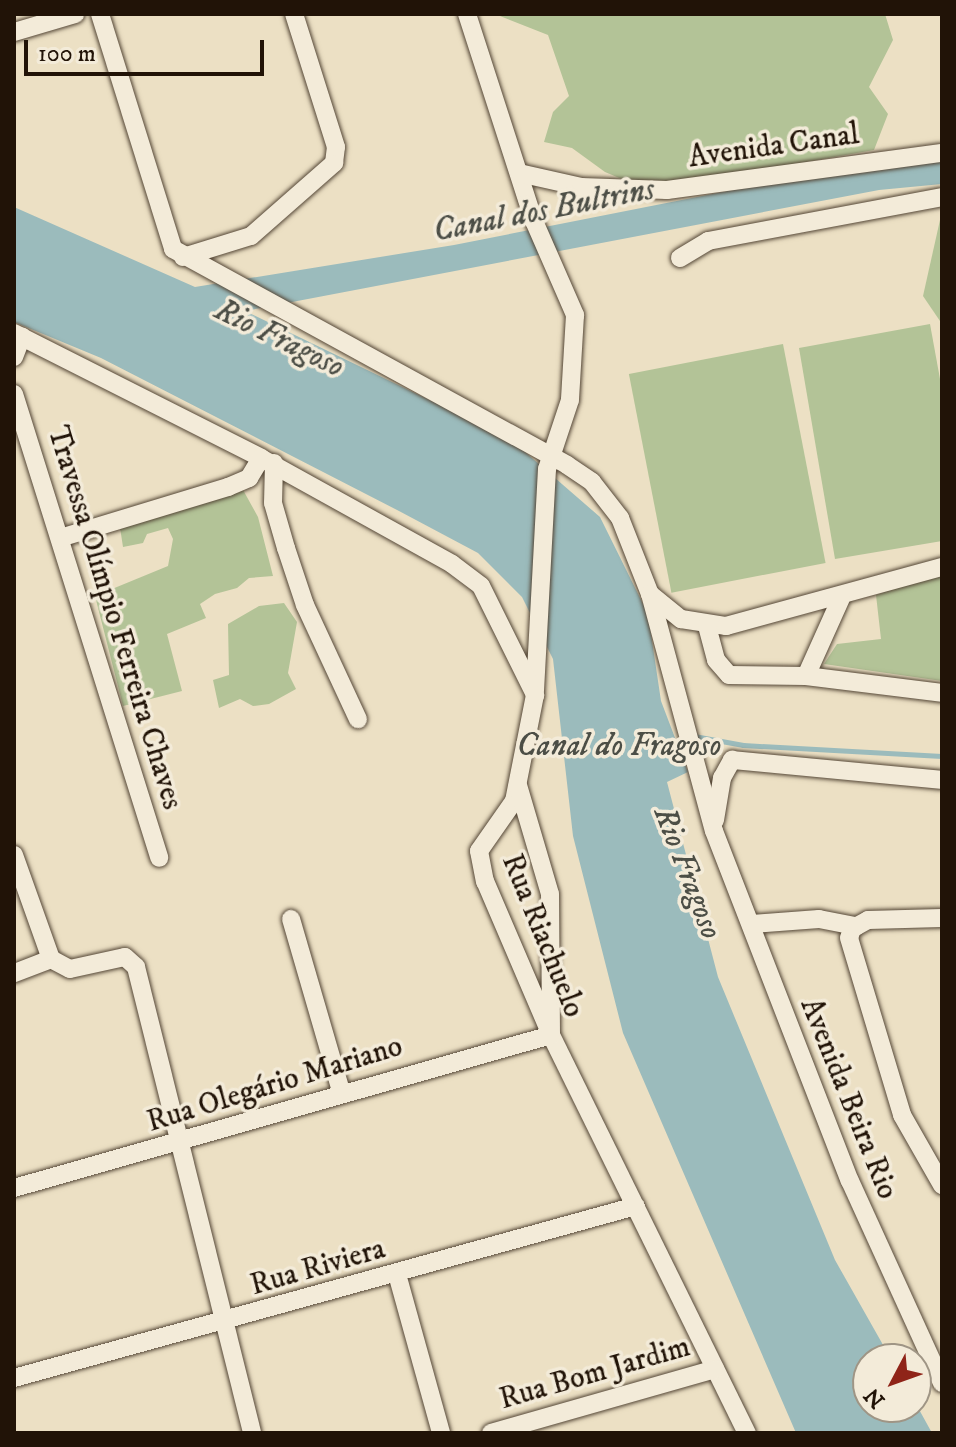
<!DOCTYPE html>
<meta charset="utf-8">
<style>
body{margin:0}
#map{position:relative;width:956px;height:1447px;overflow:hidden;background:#ece0c4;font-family:"IM FELL DW Pica",serif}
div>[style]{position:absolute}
.green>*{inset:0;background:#b3c397;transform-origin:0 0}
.water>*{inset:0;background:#9bbbbc}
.stream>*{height:5px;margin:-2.5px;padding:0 2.5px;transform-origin:2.5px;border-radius:2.5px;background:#9bbbbc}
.roads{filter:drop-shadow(0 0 2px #544636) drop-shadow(0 0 2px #544636)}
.minor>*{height:18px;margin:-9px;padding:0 9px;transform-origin:9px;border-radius:9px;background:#f3ebd9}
span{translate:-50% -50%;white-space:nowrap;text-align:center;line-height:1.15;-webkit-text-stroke:7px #f3ebd9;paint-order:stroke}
.street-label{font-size:30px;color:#211307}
.water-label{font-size:32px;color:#4c4e46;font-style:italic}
.frame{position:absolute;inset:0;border:16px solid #211307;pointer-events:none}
.north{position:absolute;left:852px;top:1343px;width:80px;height:80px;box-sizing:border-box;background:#f3ebd9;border:2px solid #9f9585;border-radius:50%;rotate:229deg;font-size:22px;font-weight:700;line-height:32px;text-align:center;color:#211307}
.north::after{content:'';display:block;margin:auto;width:28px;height:36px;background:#8f2418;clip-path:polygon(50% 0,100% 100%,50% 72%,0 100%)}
.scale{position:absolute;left:24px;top:40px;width:240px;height:36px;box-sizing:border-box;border:4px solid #211307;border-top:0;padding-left:10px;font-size:24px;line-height:28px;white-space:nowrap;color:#211307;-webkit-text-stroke:6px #f3ebd9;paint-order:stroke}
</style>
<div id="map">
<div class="green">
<i style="clip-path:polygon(495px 14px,885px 14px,893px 40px,869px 87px,888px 114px,874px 150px,648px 190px,605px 172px,572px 148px,544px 142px,553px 112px,569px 96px,548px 35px)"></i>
<i style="clip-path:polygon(942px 211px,942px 324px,923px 296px)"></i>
<i style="clip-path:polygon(930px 324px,942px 390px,942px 541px,835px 559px,799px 348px)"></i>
<i style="left:783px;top:344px;width:223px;height:157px;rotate:79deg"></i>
<i style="clip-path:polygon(242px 488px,258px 517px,273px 576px,249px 578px,237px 588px,215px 594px,200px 604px,206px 618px,167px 634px,182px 691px,123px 706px,95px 596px,168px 566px,173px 539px,168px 528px,147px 534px,143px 543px,123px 547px,119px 521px)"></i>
<i style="clip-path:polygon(942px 572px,942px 681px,824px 664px,837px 644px,881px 639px,876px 595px)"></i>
<i style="clip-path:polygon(284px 603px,297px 622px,288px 673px,296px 689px,269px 704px,253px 706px,240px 699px,219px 708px,213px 680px,229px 675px,228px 624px,259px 606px)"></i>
</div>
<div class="water">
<i style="clip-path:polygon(942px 157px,942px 184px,879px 190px,245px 311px,510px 439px,600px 517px,648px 614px,661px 701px,688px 772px,667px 782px,718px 977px,835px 1260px,891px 1359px,868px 1359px,868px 1407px,916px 1404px,932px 1433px,796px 1433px,623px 1033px,573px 836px,553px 659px,522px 597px,478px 553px,399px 511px,101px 358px,14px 322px,14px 207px,195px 287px,454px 245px,839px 169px)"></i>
</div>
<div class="stream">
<i style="left:694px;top:736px;width:50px;rotate:10.4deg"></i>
<i style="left:743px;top:745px;width:199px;rotate:3.2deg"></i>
</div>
<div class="roads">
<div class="minor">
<i style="left:100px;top:14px;width:246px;rotate:72.7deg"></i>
<i style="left:173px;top:249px;width:449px;rotate:28.7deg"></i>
<i style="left:567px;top:465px;width:30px;rotate:34deg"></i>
<i style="left:592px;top:482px;width:46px;rotate:52.1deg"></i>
<i style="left:620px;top:518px;width:82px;rotate:68.5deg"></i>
<i style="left:650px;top:594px;width:245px;rotate:74.9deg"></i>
<i style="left:714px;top:831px;width:375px;rotate:68.8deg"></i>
<i style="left:850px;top:1181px;width:222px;rotate:65.5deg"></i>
<i style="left:467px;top:14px;width:218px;rotate:72.1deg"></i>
<i style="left:534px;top:221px;width:103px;rotate:66.4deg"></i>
<i style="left:575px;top:315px;width:85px;rotate:93.4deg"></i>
<i style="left:570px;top:400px;width:73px;rotate:108.4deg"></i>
<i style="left:547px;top:469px;width:222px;rotate:93.1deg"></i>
<i style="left:14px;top:32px;width:64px;rotate:-16.4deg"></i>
<i style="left:519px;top:173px;width:64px;rotate:12.7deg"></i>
<i style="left:581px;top:187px;width:86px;rotate:2deg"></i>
<i style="left:667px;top:190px;width:277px;rotate:-7.7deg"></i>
<i style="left:183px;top:257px;width:71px;rotate:-17.2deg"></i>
<i style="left:251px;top:236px;width:111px;rotate:-41.3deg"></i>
<i style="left:334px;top:163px;width:16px;rotate:-83deg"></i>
<i style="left:336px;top:147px;width:139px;rotate:-107.5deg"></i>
<i style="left:680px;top:258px;width:33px;rotate:-31deg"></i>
<i style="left:708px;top:241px;width:238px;rotate:-10.6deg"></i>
<i style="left:14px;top:333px;width:277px;rotate:26.8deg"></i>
<i style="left:14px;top:357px;width:22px;rotate:-69deg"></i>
<i style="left:14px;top:394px;width:486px;rotate:72.6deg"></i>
<i style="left:274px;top:463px;width:40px;rotate:91.4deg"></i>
<i style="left:273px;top:503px;width:47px;rotate:73.9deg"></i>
<i style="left:286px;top:548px;width:60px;rotate:71.6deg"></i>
<i style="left:305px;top:605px;width:126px;rotate:65.1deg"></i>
<i style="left:60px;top:538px;width:176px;rotate:-16.9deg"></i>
<i style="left:228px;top:487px;width:23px;rotate:-23deg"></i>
<i style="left:249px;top:478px;width:23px;rotate:-59deg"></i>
<i style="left:261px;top:458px;width:218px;rotate:29deg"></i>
<i style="left:452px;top:564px;width:36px;rotate:37deg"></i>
<i style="left:481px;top:586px;width:122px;rotate:63.6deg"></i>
<i style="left:535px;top:695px;width:108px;rotate:101.2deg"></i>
<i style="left:514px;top:801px;width:61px;rotate:125deg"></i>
<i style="left:479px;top:851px;width:31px;rotate:79deg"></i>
<i style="left:485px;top:881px;width:168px;rotate:66.8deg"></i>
<i style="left:551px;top:1035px;width:444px;rotate:63.8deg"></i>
<i style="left:650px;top:594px;width:40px;rotate:39deg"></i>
<i style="left:681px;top:619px;width:46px;rotate:8.8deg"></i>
<i style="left:726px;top:626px;width:224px;rotate:-15.3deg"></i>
<i style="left:707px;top:626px;width:35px;rotate:75deg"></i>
<i style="left:716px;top:660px;width:20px;rotate:49deg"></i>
<i style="left:729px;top:675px;width:77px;rotate:0.7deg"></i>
<i style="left:806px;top:676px;width:137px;rotate:7.1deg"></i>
<i style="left:806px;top:676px;width:85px;rotate:-65.8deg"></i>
<i style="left:715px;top:820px;width:43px;rotate:-80.5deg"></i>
<i style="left:722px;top:778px;width:21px;rotate:-61deg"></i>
<i style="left:732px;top:760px;width:211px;rotate:5.4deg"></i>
<i style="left:14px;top:855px;width:110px;rotate:70.4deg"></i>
<i style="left:51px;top:959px;width:40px;rotate:159deg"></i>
<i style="left:942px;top:918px;width:74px;rotate:178.5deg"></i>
<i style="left:868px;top:920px;width:18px;rotate:151deg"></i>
<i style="left:852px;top:929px;width:9px;rotate:108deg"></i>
<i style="left:849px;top:938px;width:185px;rotate:73.3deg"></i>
<i style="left:902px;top:1115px;width:81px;rotate:60.3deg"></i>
<i style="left:291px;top:919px;width:179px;rotate:73.8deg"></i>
<i style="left:752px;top:924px;width:67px;rotate:-4.3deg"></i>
<i style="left:819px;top:919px;width:38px;rotate:11deg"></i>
<i style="left:51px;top:959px;width:21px;rotate:28deg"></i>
<i style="left:70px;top:969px;width:56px;rotate:-12.3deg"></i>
<i style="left:125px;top:957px;width:15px;rotate:42deg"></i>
<i style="left:136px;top:967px;width:480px;rotate:76deg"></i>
<i style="left:14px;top:1188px;width:558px;rotate:-15.9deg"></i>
<i style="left:551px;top:1035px;width:141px;rotate:-90.4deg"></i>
<i style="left:550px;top:894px;width:114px;rotate:-106.4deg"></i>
<i style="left:397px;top:1274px;width:165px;rotate:74.5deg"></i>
<i style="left:14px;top:1378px;width:645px;rotate:-15.46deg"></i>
<i style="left:491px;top:1433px;width:233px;rotate:-15.9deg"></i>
</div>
</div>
<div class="street-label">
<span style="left:774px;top:147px;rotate:-8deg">Avenida Canal</span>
<span style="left:114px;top:618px;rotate:73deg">Travessa Olímpio Ferreira Chaves</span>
<span style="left:542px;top:936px;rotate:68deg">Rua Riachuelo</span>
<span style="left:275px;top:1085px;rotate:-17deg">Rua Olegário Mariano</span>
<span style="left:848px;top:1099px;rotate:68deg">Avenida Beira Rio</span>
<span style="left:318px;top:1268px;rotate:-16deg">Rua Riviera</span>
<span style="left:595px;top:1374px;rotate:-16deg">Rua Bom Jardim</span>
</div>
<div class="water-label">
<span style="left:544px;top:211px;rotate:-11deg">Canal dos Bultrins</span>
<span style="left:279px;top:339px;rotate:26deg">Rio Fragoso</span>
<span style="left:619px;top:746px">Canal do Fragoso</span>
<span style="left:687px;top:873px;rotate:69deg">Rio Fragoso</span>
</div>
<div class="frame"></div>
<div class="north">N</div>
<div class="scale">100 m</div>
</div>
